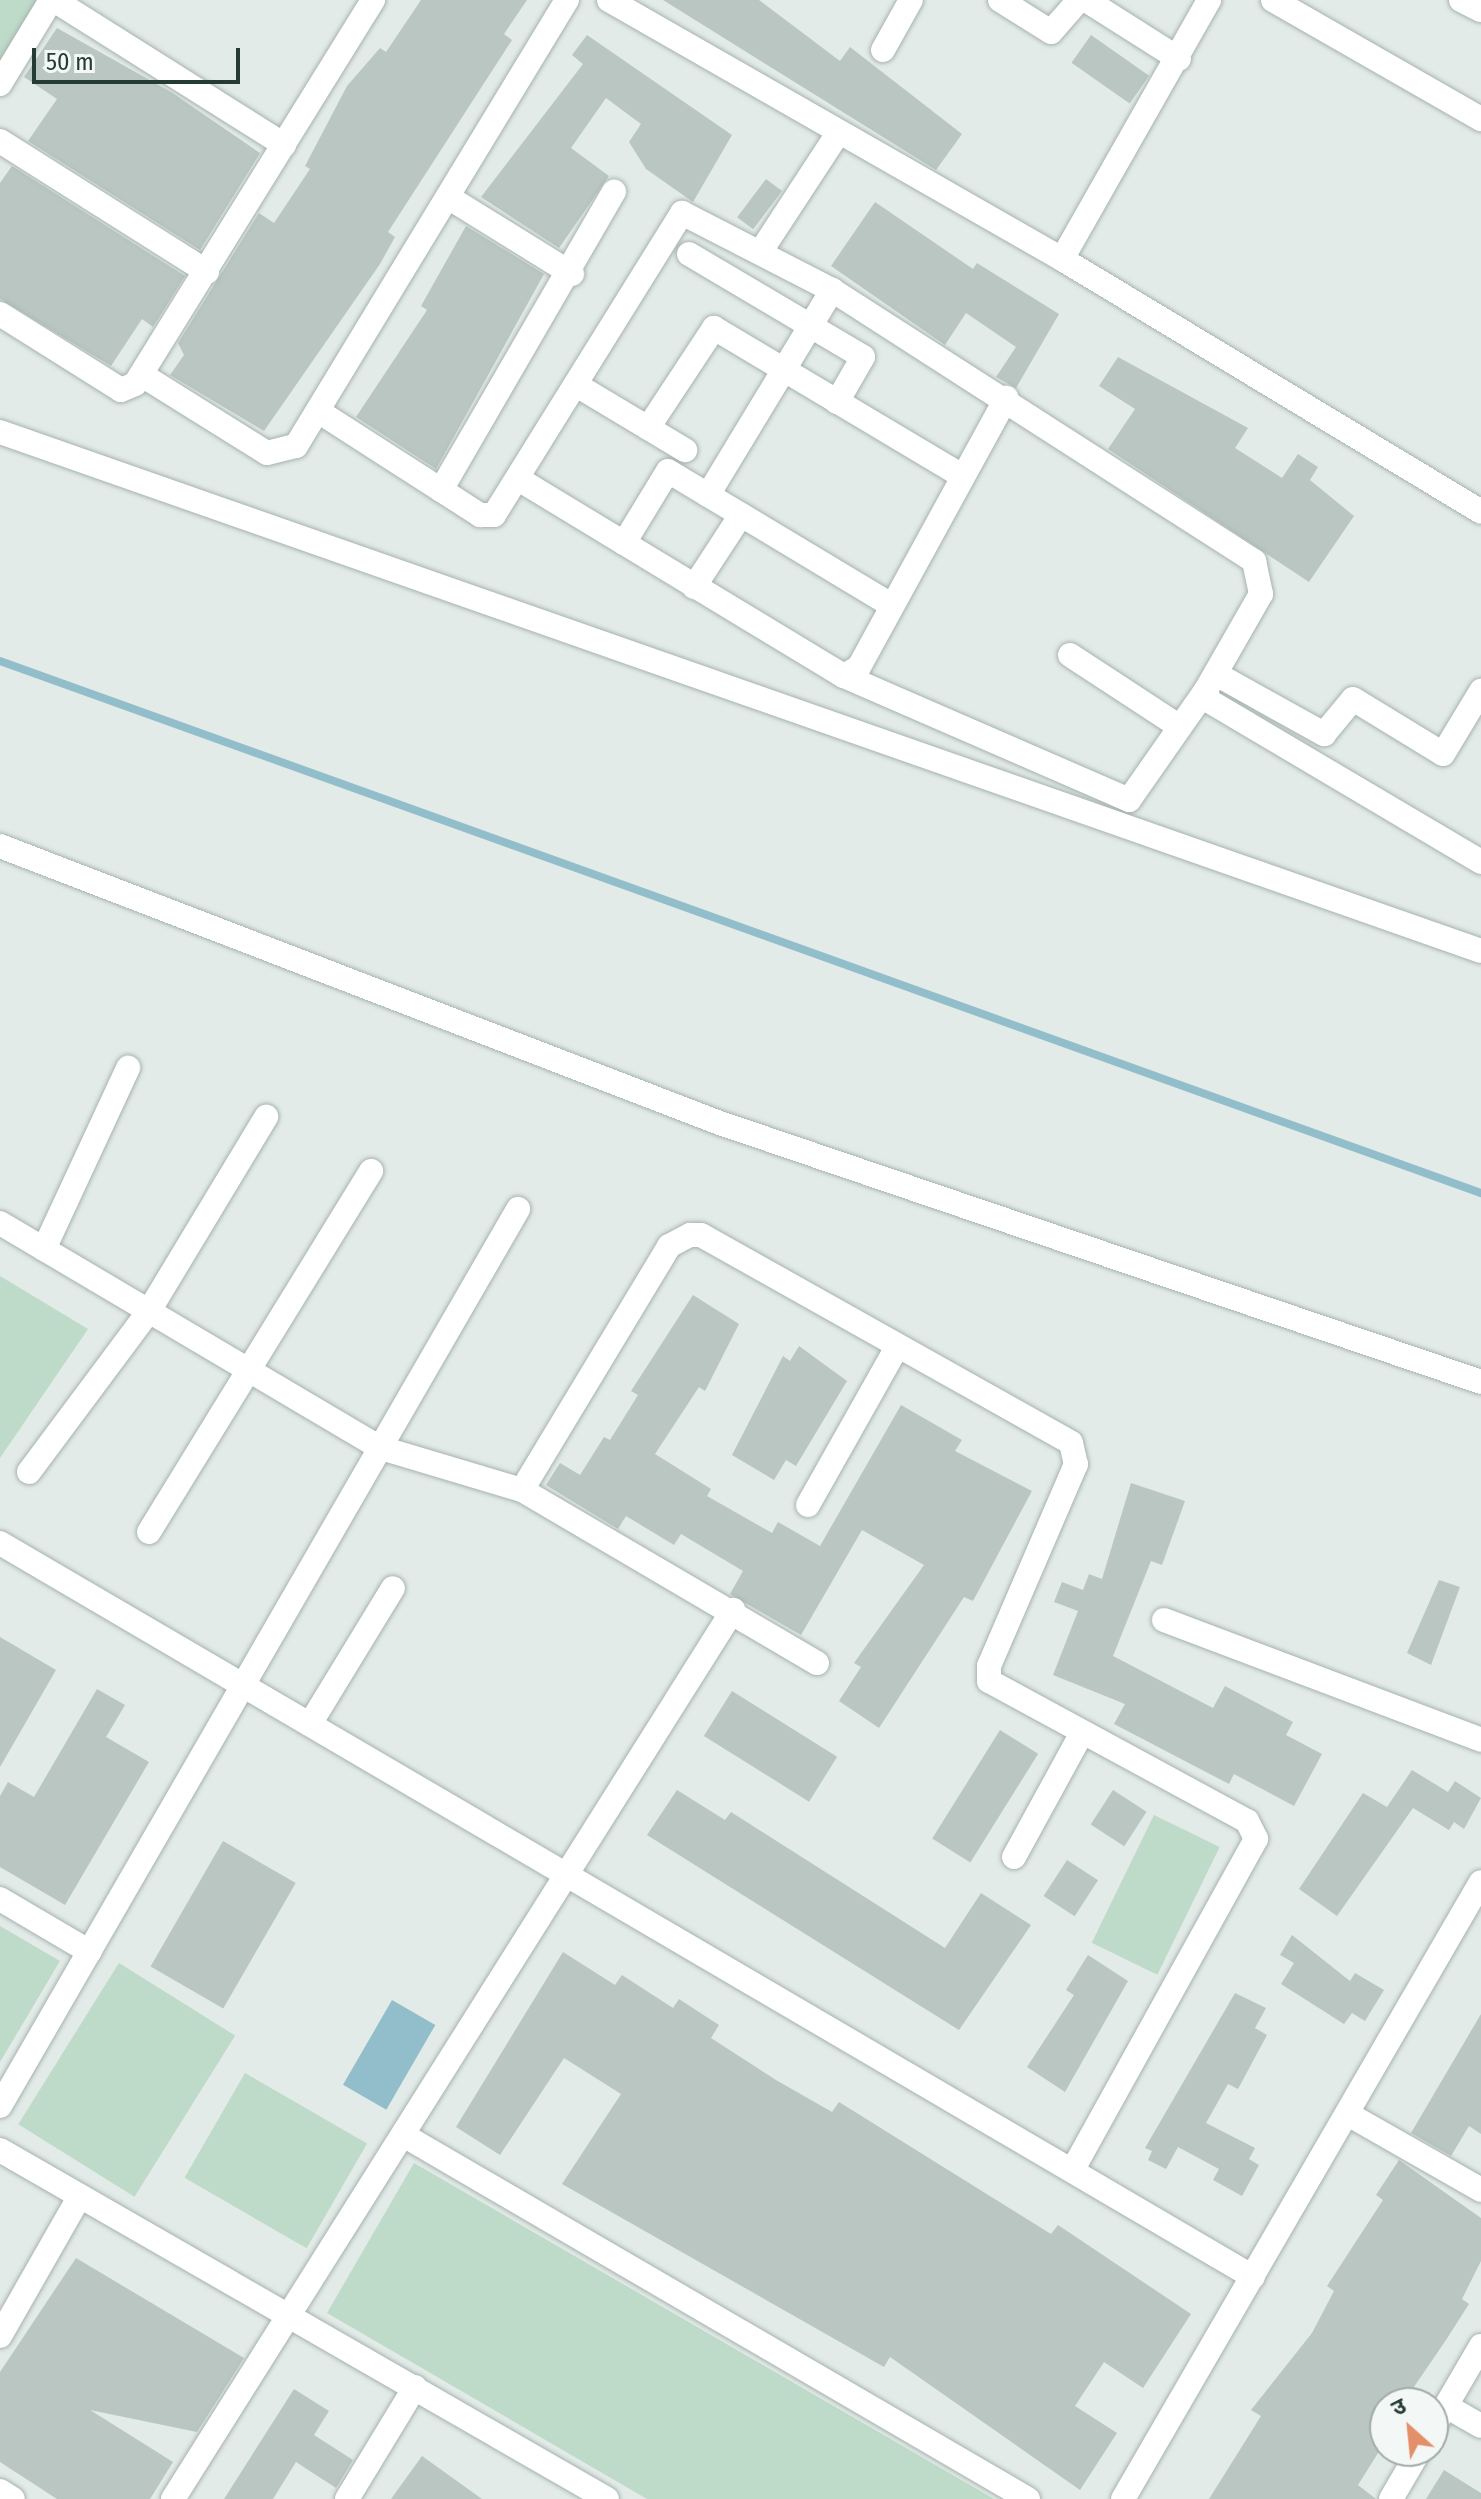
<!DOCTYPE html>
<meta charset="utf-8">
<style>
body{margin:0}
#map{position:relative;width:1481px;height:2499px;overflow:hidden;background:#e3ebe8;font-family:"Fira Sans Condensed","Noto Sans Devanagari",sans-serif}
div>[style]{position:absolute}
.green>*{inset:0;background:#bedac8;transform-origin:0 0}
.water>*{inset:0;background:#91beca;transform-origin:0 0}
.stream>*{height:8px;margin:-4px;padding:0 4px;transform-origin:4px;border-radius:4px;background:#91beca}
.building>*{inset:0;background:#b9c6c1;transform-origin:0 0}
.roads{filter:drop-shadow(0 0 2px #a6b3af) drop-shadow(0 0 2px #a6b3af)}
.minor>*{height:24px;margin:-12px;padding:0 12px;transform-origin:12px;border-radius:12px;background:#fff}
span{translate:-50% -50%;white-space:nowrap;text-align:center;line-height:1.15;-webkit-text-stroke:6px #f3f8f6;paint-order:stroke}
.north{position:absolute;left:1369px;top:2387px;width:80px;height:80px;box-sizing:border-box;background:#f3f8f6;border:2px solid #a1aca9;border-radius:50%;rotate:333deg;font-size:22px;font-weight:700;line-height:32px;text-align:center;color:#253b36}
.north::after{content:'';display:block;margin:auto;width:28px;height:36px;background:#e3906a;clip-path:polygon(50% 0,100% 100%,50% 72%,0 100%)}
.scale{position:absolute;left:32px;top:48px;width:208px;height:36px;box-sizing:border-box;border:4px solid #253b36;border-top:0;padding-left:10px;font-size:24px;line-height:28px;white-space:nowrap;color:#253b36;-webkit-text-stroke:6px #f3f8f6;paint-order:stroke}
</style>
<div id="map">
<div class="green">
<i style="clip-path:polygon(0 0,39px 0,0 63px)"></i>
<i style="clip-path:polygon(0 1276px,88px 1329px,0 1458px)"></i>
<i style="left:1154px;top:1815px;width:73px;height:142px;rotate:26deg"></i>
<i style="clip-path:polygon(0 1926px,60px 1961px,0 2062px)"></i>
<i style="left:119px;top:1963px;width:137px;height:190px;rotate:32deg"></i>
<i style="left:245px;top:2073px;width:141px;height:121px;rotate:30deg"></i>
<i style="clip-path:polygon(414px 2163px,994px 2499px,647px 2499px,327px 2313px)"></i>
</div>
<div class="water">
<i style="left:392px;top:2000px;width:50px;height:98px;rotate:30deg"></i>
</div>
<div class="stream">
<i style="left:0;top:661px;width:1574px;rotate:19.76deg"></i>
</div>
<div class="building">
<i style="clip-path:polygon(421px 0,527px 0,504px 34px,512px 40px,388px 232px,395px 237px,380px 264px,264px 431px,170px 375px,184px 355px,178px 343px,259px 213px,274px 223px,310px 169px,305px 166px,347px 86px,380px 48px,386px 52px)"></i>
<i style="clip-path:polygon(663px 0,759px 0,840px 61px,850px 47px,962px 134px,936px 170px)"></i>
<i style="clip-path:polygon(57px 28px,171px 92px,260px 153px,200px 250px,28px 141px,57px 99px,24px 77px)"></i>
<i style="clip-path:polygon(587px 35px,732px 135px,693px 202px,646px 169px,629px 142px,641px 124px,606px 98px,571px 148px,609px 176px,559px 248px,481px 197px,583px 64px,572px 55px)"></i>
<i style="left:1091px;top:35px;width:71px;height:34px;rotate:35deg"></i>
<i style="clip-path:polygon(12px 166px,185px 276px,153px 327px,142px 319px,111px 366px,0 299px,0 183px)"></i>
<i style="left:766px;top:179px;width:20px;height:48px;rotate:37deg"></i>
<i style="clip-path:polygon(875px 202px,973px 269px,977px 263px,1059px 314px,1016px 388px,996px 377px,1016px 347px,966px 313px,945px 345px,831px 266px)"></i>
<i style="clip-path:polygon(466px 226px,544px 274px,436px 469px,356px 417px,427px 310px,421px 306px)"></i>
<i style="clip-path:polygon(1118px 357px,1248px 428px,1235px 448px,1282px 478px,1298px 454px,1318px 467px,1310px 480px,1354px 516px,1309px 582px,1108px 449px,1135px 409px,1099px 386px)"></i>
<i style="clip-path:polygon(693px 1295px,739px 1324px,705px 1391px,699px 1387px,655px 1454px,711px 1489px,707px 1496px,772px 1533px,778px 1522px,820px 1546px,901px 1405px,962px 1440px,955px 1451px,1032px 1491px,973px 1601px,964px 1597px,879px 1728px,839px 1701px,861px 1667px,854px 1663px,924px 1565px,862px 1530px,801px 1635px,730px 1594px,743px 1571px,681px 1534px,674px 1545px,626px 1516px,618px 1529px,546px 1485px,560px 1463px,580px 1475px,604px 1437px,610px 1440px,638px 1395px,631px 1391px)"></i>
<i style="clip-path:polygon(799px 1346px,847px 1381px,796px 1466px,786px 1460px,774px 1480px,732px 1455px,783px 1356px,790px 1361px)"></i>
<i style="clip-path:polygon(1131px 1483px,1185px 1501px,1162px 1565px,1151px 1561px,1113px 1656px,1213px 1708px,1225px 1686px,1293px 1722px,1286px 1735px,1322px 1754px,1294px 1806px,1234px 1774px,1229px 1784px,1114px 1724px,1125px 1704px,1053px 1675px,1078px 1611px,1054px 1602px,1062px 1582px,1083px 1590px,1089px 1574px,1102px 1579px)"></i>
<i style="clip-path:polygon(1439px 1580px,1460px 1587px,1431px 1665px,1407px 1653px)"></i>
<i style="clip-path:polygon(0 1637px,56px 1670px,0 1767px)"></i>
<i style="clip-path:polygon(97px 1689px,125px 1705px,106px 1737px,149px 1762px,65px 1905px,0 1867px,0 1796px,8px 1782px,34px 1797px)"></i>
<i style="left:732px;top:1691px;width:124px;height:53px;rotate:32deg"></i>
<i style="left:1000px;top:1730px;width:45px;height:128px;rotate:32deg"></i>
<i style="clip-path:polygon(1412px 1770px,1448px 1792px,1455px 1781px,1481px 1798px,1464px 1829px,1454px 1822px,1449px 1830px,1413px 1808px,1337px 1916px,1299px 1889px,1363px 1793px,1387px 1807px)"></i>
<i style="clip-path:polygon(677px 1790px,725px 1820px,731px 1812px,945px 1948px,981px 1893px,1031px 1925px,959px 2030px,647px 1835px)"></i>
<i style="left:1113px;top:1790px;width:40px;height:41px;rotate:33deg"></i>
<i style="left:223px;top:1841px;width:84px;height:145px;rotate:30deg"></i>
<i style="left:1067px;top:1860px;width:37px;height:43px;rotate:33deg"></i>
<i style="clip-path:polygon(1292px 1935px,1350px 1981px,1355px 1973px,1384px 1990px,1365px 2021px,1352px 2013px,1344px 2024px,1281px 1984px,1294px 1963px,1280px 1955px)"></i>
<i style="clip-path:polygon(563px 1952px,615px 1985px,622px 1975px,673px 2008px,679px 1999px,719px 2025px,711px 2038px,776px 2080px,832px 2112px,839px 2102px,1051px 2234px,1058px 2225px,1191px 2314px,1143px 2388px,1104px 2362px,1075px 2406px,1117px 2433px,1080px 2490px,890px 2357px,884px 2367px,562px 2184px,621px 2094px,564px 2058px,500px 2155px,456px 2127px)"></i>
<i style="clip-path:polygon(1088px 1955px,1128px 1981px,1065px 2092px,1027px 2067px,1074px 1995px,1066px 1990px)"></i>
<i style="clip-path:polygon(1235px 1993px,1266px 2008px,1255px 2028px,1267px 2035px,1238px 2089px,1228px 2084px,1206px 2123px,1255px 2148px,1249px 2159px,1259px 2165px,1242px 2196px,1213px 2180px,1219px 2169px,1178px 2147px,1166px 2169px,1148px 2160px,1152px 2151px,1145px 2148px)"></i>
<i style="clip-path:polygon(1481px 2014px,1481px 2134px,1469px 2126px,1451px 2156px,1411px 2133px)"></i>
<i style="clip-path:polygon(1399px 2160px,1481px 2218px,1481px 2261px,1462px 2299px,1469px 2304px,1446px 2340px,1403px 2403px,1385px 2403px,1385px 2442px,1358px 2485px,1376px 2499px,1209px 2499px,1261px 2416px,1251px 2410px,1312px 2333px,1334px 2291px,1327px 2286px,1383px 2200px,1376px 2195px)"></i>
<i style="clip-path:polygon(76px 2258px,244px 2358px,197px 2432px,90px 2410px,173px 2462px,150px 2499px,57px 2499px,0 2462px,0 2372px)"></i>
<i style="clip-path:polygon(294px 2389px,329px 2411px,314px 2435px,353px 2460px,336px 2488px,296px 2462px,273px 2499px,224px 2499px)"></i>
<i style="clip-path:polygon(422px 2456px,482px 2499px,391px 2499px)"></i>
<i style="clip-path:polygon(1444px 2470px,1481px 2493px,1481px 2499px,1426px 2499px)"></i>
</div>
<div class="roads">
<div class="minor">
<i style="left:54px;top:0;width:272px;rotate:32.2deg"></i>
<i style="left:609px;top:0;width:522px;rotate:29.76deg"></i>
<i style="left:1062px;top:259px;width:489px;rotate:31.1deg"></i>
<i style="left:1000px;top:0;width:60px;rotate:32.1deg"></i>
<i style="left:1051px;top:32px;width:43px;rotate:-48.8deg"></i>
<i style="left:1086px;top:0;width:110px;rotate:32.4deg"></i>
<i style="left:1273px;top:0;width:240px;rotate:29.8deg"></i>
<i style="left:1461px;top:0;width:22px;rotate:27deg"></i>
<i style="left:883px;top:50px;width:57px;rotate:-60.8deg"></i>
<i style="left:0;top:84px;width:98px;rotate:-58.7deg"></i>
<i style="left:0;top:141px;width:245px;rotate:32.3deg"></i>
<i style="left:448px;top:197px;width:146px;rotate:31.8deg"></i>
<i style="left:761px;top:251px;width:142px;rotate:-56.8deg"></i>
<i style="left:689px;top:254px;width:202px;rotate:30.6deg"></i>
<i style="left:863px;top:357px;width:52px;rotate:120deg"></i>
<i style="left:1062px;top:259px;width:298px;rotate:-60.4deg"></i>
<i style="left:0;top:314px;width:143px;rotate:32.1deg"></i>
<i style="left:121px;top:390px;width:15px;rotate:-23deg"></i>
<i style="left:135px;top:384px;width:452px;rotate:-58.2deg"></i>
<i style="left:142px;top:375px;width:147px;rotate:32deg"></i>
<i style="left:267px;top:453px;width:30px;rotate:-14deg"></i>
<i style="left:296px;top:446px;width:522px;rotate:-58.72deg"></i>
<i style="left:578px;top:386px;width:125px;rotate:30.9deg"></i>
<i style="left:318px;top:411px;width:193px;rotate:32.7deg"></i>
<i style="left:480px;top:515px;width:14px"></i>
<i style="left:494px;top:515px;width:356px;rotate:-58.1deg"></i>
<i style="left:682px;top:213px;width:169px;rotate:27.2deg"></i>
<i style="left:832px;top:290px;width:502px;rotate:32.71deg"></i>
<i style="left:1254px;top:561px;width:34px;rotate:78deg"></i>
<i style="left:1261px;top:594px;width:111px;rotate:119.8deg"></i>
<i style="left:1206px;top:690px;width:11px;rotate:75deg"></i>
<i style="left:1209px;top:701px;width:316px;rotate:30.6deg"></i>
<i style="left:648px;top:428px;width:120px;rotate:-56.6deg"></i>
<i style="left:714px;top:328px;width:289px;rotate:30.8deg"></i>
<i style="left:0;top:432px;width:1569px;rotate:19.31deg"></i>
<i style="left:520px;top:480px;width:122px;rotate:31.2deg"></i>
<i style="left:624px;top:543px;width:84px;rotate:-58.6deg"></i>
<i style="left:668px;top:471px;width:260px;rotate:31deg"></i>
<i style="left:441px;top:490px;width:345px;rotate:-59.9deg"></i>
<i style="left:708px;top:495px;width:240px;rotate:-58.8deg"></i>
<i style="left:624px;top:543px;width:257px;rotate:31.2deg"></i>
<i style="left:844px;top:676px;width:17px;rotate:-31deg"></i>
<i style="left:859px;top:667px;width:307px;rotate:-61.3deg"></i>
<i style="left:694px;top:587px;width:86px;rotate:-56.9deg"></i>
<i style="left:1070px;top:655px;width:131px;rotate:33.2deg"></i>
<i style="left:1216px;top:674px;width:124px;rotate:29.1deg"></i>
<i style="left:1324px;top:734px;width:45px;rotate:-50.4deg"></i>
<i style="left:1353px;top:699px;width:105px;rotate:31.4deg"></i>
<i style="left:1443px;top:754px;width:74px;rotate:-58.9deg"></i>
<i style="left:844px;top:676px;width:311px;rotate:23.5deg"></i>
<i style="left:1129px;top:800px;width:134px;rotate:-55deg"></i>
<i style="left:0;top:846px;width:768px;rotate:21.05deg"></i>
<i style="left:717px;top:1122px;width:807px;rotate:18.79deg"></i>
<i style="left:0;top:1223px;width:442px;rotate:30.6deg"></i>
<i style="left:381px;top:1448px;width:147px;rotate:16.6deg"></i>
<i style="left:522px;top:1490px;width:285px;rotate:-58.9deg"></i>
<i style="left:669px;top:1246px;width:24px;rotate:-28deg"></i>
<i style="left:690px;top:1235px;width:11px"></i>
<i style="left:701px;top:1235px;width:424px;rotate:29.3deg"></i>
<i style="left:1071px;top:1443px;width:22px;rotate:77deg"></i>
<i style="left:1076px;top:1464px;width:220px;rotate:113.3deg"></i>
<i style="left:989px;top:1666px;width:15px;rotate:90deg"></i>
<i style="left:989px;top:1681px;width:294px;rotate:28.5deg"></i>
<i style="left:1247px;top:1821px;width:20px;rotate:63deg"></i>
<i style="left:1256px;top:1839px;width:376px;rotate:119deg"></i>
<i style="left:44px;top:1249px;width:200px;rotate:-65.1deg"></i>
<i style="left:29px;top:1472px;width:201px;rotate:-53.3deg"></i>
<i style="left:149px;top:1311px;width:227px;rotate:-58.9deg"></i>
<i style="left:522px;top:1490px;width:342px;rotate:30.4deg"></i>
<i style="left:808px;top:1505px;width:181px;rotate:-60.6deg"></i>
<i style="left:149px;top:1532px;width:424px;rotate:-58.4deg"></i>
<i style="left:0;top:1543px;width:1452px;rotate:30.36deg"></i>
<i style="left:1164px;top:1620px;width:339px;rotate:20.7deg"></i>
<i style="left:310px;top:1724px;width:159px;rotate:-58.6deg"></i>
<i style="left:1014px;top:1857px;width:141px;rotate:-61.3deg"></i>
<i style="left:0;top:1899px;width:104px;rotate:30.5deg"></i>
<i style="left:0;top:2106px;width:1036px;rotate:-59.99deg"></i>
<i style="left:1348px;top:2114px;width:153px;rotate:29.7deg"></i>
<i style="left:405px;top:2136px;width:721px;rotate:30.23deg"></i>
<i style="left:0;top:2150px;width:700px;rotate:29.9deg"></i>
<i style="left:0;top:2336px;width:158px;rotate:-60.3deg"></i>
<i style="left:1446px;top:2406px;width:40px;rotate:29.7deg"></i>
<i style="left:1433px;top:2428px;width:95px;rotate:-59.7deg"></i>
<i style="left:0;top:2491px;width:15px;rotate:32deg"></i>
<i style="left:173px;top:2499px;width:1051px;rotate:-57.79deg"></i>
<i style="left:347px;top:2499px;width:131px;rotate:-58.7deg"></i>
<i style="left:1123px;top:2499px;width:713px;rotate:-59.88deg"></i>
<i style="left:1391px;top:2499px;width:56px;rotate:-59.7deg"></i>
</div>
</div>
<div class="north">उ</div>
<div class="scale">50 m</div>
</div>
